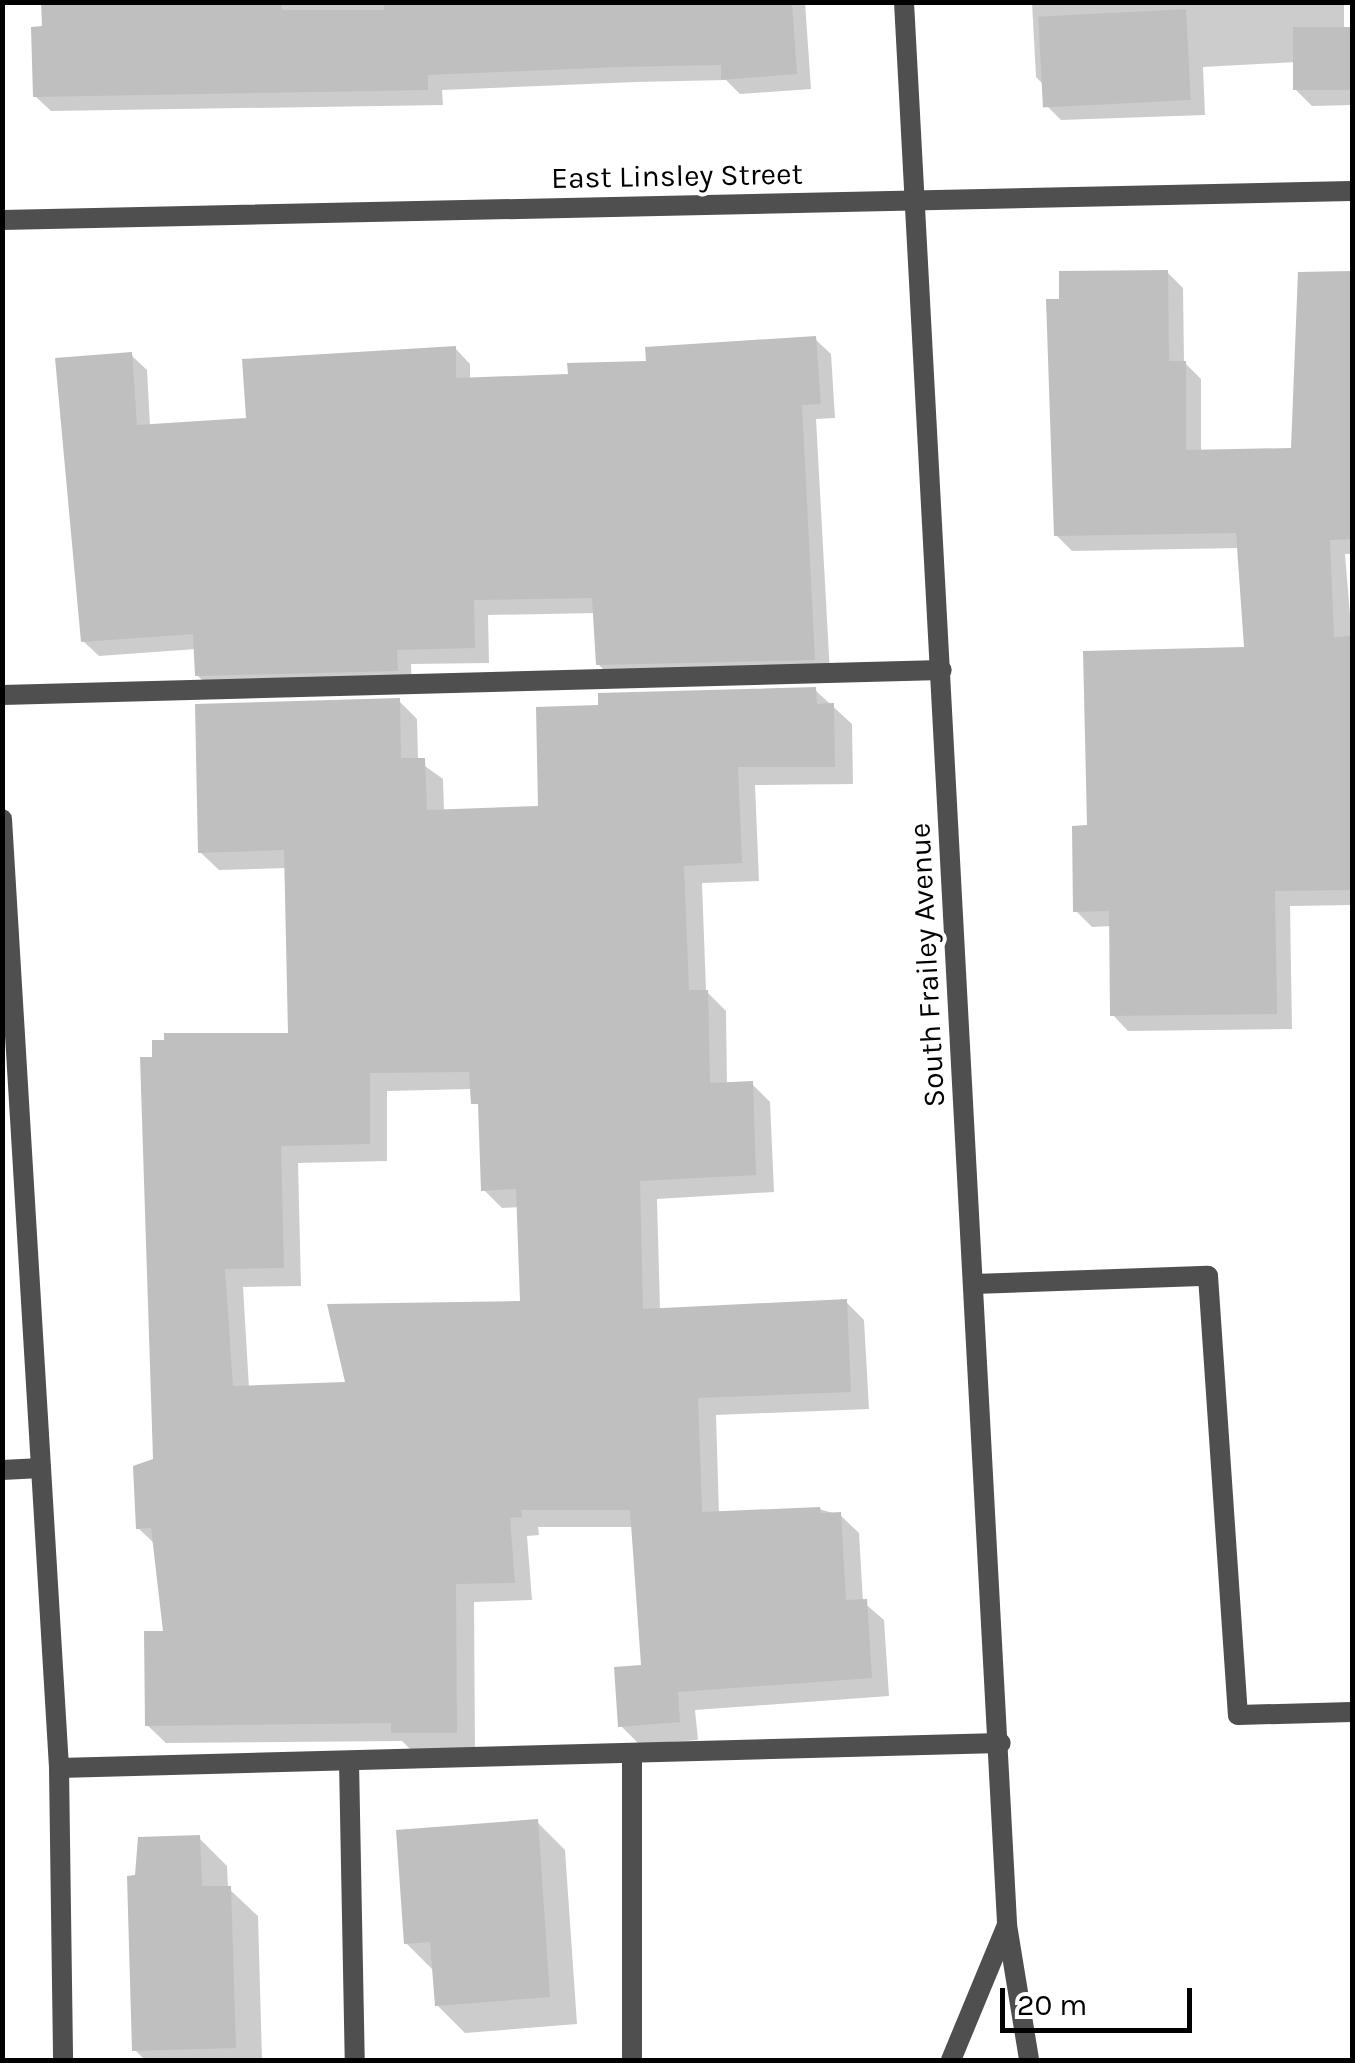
<!DOCTYPE html>
<style>
body{margin:0}
#map{position:relative;width:1355px;height:2063px;overflow:hidden;background:#fff;font-family:Karla,sans-serif}
div>[style]{position:absolute}
.shadow>*{inset:0;background:#0003}
.building>*{inset:0;background:#bfbfbf;transform-origin:0 0}
.lane>*{height:20px;margin:-10px;padding:0 10px;transform-origin:10px;border-radius:10px;background:#4f4f4f}
.street>*{height:20px;margin:-10px;padding:0 10px;transform-origin:10px;border-radius:10px;background:#4f4f4f}
span{translate:-50% -50%;white-space:nowrap;text-align:center;line-height:1.15;-webkit-text-stroke:8px #fff;paint-order:stroke}
.street-label{font-size:30px;color:#000}
.frame{position:absolute;inset:0;border:5px solid #000;pointer-events:none}
.scale{position:absolute;left:1000px;top:1988px;width:192px;height:45px;box-sizing:border-box;border:5px solid #000;border-top:0;padding-left:12px;font-size:30px;line-height:35px;white-space:nowrap;color:#000;-webkit-text-stroke:8px #fff;paint-order:stroke}
</style>
<div id="map">
<div class="shadow">
<i style="clip-path:polygon(44px 2px,805px 2px,811px 89px,740px 94px,726px 80px,636px 82px,442px 90px,443px 105px,51px 111px,35px 96px)"></i>
<i style="clip-path:polygon(1032px 2px,1344px 2px,1344px 30px,1352px 29px,1352px 105px,1312px 106px,1296px 90px,1296px 62px,1203px 67px,1205px 115px,1061px 120px,1045px 104px,1045px 86px,1036px 77px)"></i>
<i style="clip-path:polygon(1167px 272px,1183px 288px,1184px 362px,1201px 379px,1201px 452px,1294px 450px,1301px 274px,1352px 273px,1352px 554px,1345px 554px,1352px 639px,1352px 905px,1290px 906px,1292px 1029px,1128px 1031px,1113px 1015px,1112px 926px,1092px 927px,1076px 911px,1090px 828px,1246px 649px,1239px 548px,1072px 551px,1056px 535px,1062px 301px)"></i>
<i style="clip-path:polygon(815px 339px,831px 354px,835px 418px,816px 419px,830px 674px,614px 680px,598px 664px,596px 613px,488px 615px,489px 663px,411px 664px,412px 685px,213px 691px,197px 675px,196px 649px,99px 656px,83px 641px,131px 355px,147px 370px,150px 426px,249px 420px,455px 348px,470px 364px,470px 380px,571px 376px)"></i>
<i style="clip-path:polygon(evenodd,815px 690px,852px 724px,853px 784px,755px 785px,759px 881px,702px 883px,706px 991px,726px 1011px,727px 1085px,752px 1084px,770px 1102px,774px 1192px,657px 1199px,660px 1310px,846px 1302px,864px 1320px,869px 1409px,716px 1415px,719px 1514px,819px 1509px,840px 1515px,859px 1533px,863px 1602px,884px 1620px,889px 1696px,695px 1710px,698px 1740px,639px 1744px,621px 1726px,644px 1667px,634px 1527px,538px 1527px,539px 1535px,527px 1536px,532px 1600px,474px 1602px,475px 1751px,412px 1751px,402px 1741px,166px 1743px,147px 1725px,166px 1634px,156px 1545px,138px 1528px,290px 1036px,287px 868px,219px 870px,200px 852px,399px 701px,417px 719px,418px 761px,443px 779px,444px 812px,540px 808px,601px 708px,815px 690px,472px 1089px,481px 1110px,484px 1190px,502px 1208px,520px 1207px,523px 1304px,348px 1384px,249px 1388px,243px 1287px,301px 1286px,298px 1163px,387px 1161px,387px 1091px,472px 1089px)"></i>
<i style="clip-path:polygon(537px 1822px,565px 1850px,577px 2024px,465px 2033px,437px 2005px,435px 1972px,406px 1943px)"></i>
<i style="clip-path:polygon(199px 1838px,227px 1866px,228px 1888px,258px 1916px,262px 2060px,145px 2060px,135px 2050px,137px 1877px)"></i>
</div>
<div class="building">
<i style="clip-path:polygon(41px 2px,281px 2px,282px 10px,384px 10px,384px 2px,792px 2px,797px 74px,721px 80px,721px 65px,619px 67px,428px 75px,428px 90px,33px 97px,31px 27px,42px 26px)"></i>
<i style="left:1186px;top:9px;width:91px;height:148px;rotate:87deg"></i>
<i style="left:1352px;top:27px;width:63px;height:59px;rotate:90deg"></i>
<i style="clip-path:polygon(1168px 270px,1169px 361px,1186px 361px,1186px 450px,1291px 448px,1298px 272px,1352px 271px,1352px 539px,1330px 540px,1334px 637px,1352px 636px,1352px 890px,1275px 891px,1277px 1014px,1110px 1016px,1109px 911px,1073px 912px,1072px 826px,1087px 825px,1083px 651px,1244px 647px,1236px 533px,1054px 536px,1046px 299px,1059px 299px,1059px 271px)"></i>
<i style="clip-path:polygon(816px 336px,821px 404px,802px 405px,815px 660px,596px 665px,592px 598px,474px 600px,475px 648px,397px 650px,398px 671px,195px 676px,193px 634px,81px 642px,55px 358px,132px 352px,137px 425px,246px 418px,242px 359px,456px 346px,456px 378px,568px 374px,567px 363px,646px 361px,645px 347px)"></i>
<i style="clip-path:polygon(evenodd,816px 687px,817px 704px,834px 703px,835px 767px,738px 767px,742px 863px,684px 866px,689px 990px,708px 990px,710px 1083px,753px 1081px,756px 1175px,640px 1181px,643px 1309px,847px 1299px,851px 1392px,698px 1398px,702px 1512px,820px 1507px,821px 1513px,841px 1512px,846px 1600px,867px 1599px,872px 1678px,678px 1692px,680px 1722px,618px 1727px,614px 1667px,641px 1665px,630px 1510px,521px 1510px,522px 1517px,510px 1518px,515px 1583px,456px 1584px,457px 1733px,391px 1733px,391px 1723px,145px 1726px,144px 1631px,163px 1631px,151px 1528px,136px 1529px,133px 1466px,153px 1459px,140px 1057px,152px 1057px,152px 1040px,164px 1040px,164px 1033px,288px 1033px,284px 850px,198px 853px,195px 704px,400px 698px,401px 758px,425px 758px,427px 810px,538px 806px,536px 707px,598px 705px,598px 693px,816px 687px,469px 1072px,471px 1104px,478px 1104px,481px 1191px,516px 1189px,520px 1301px,327px 1304px,345px 1382px,233px 1386px,225px 1269px,284px 1268px,281px 1146px,370px 1144px,370px 1073px,469px 1072px)"></i>
<i style="clip-path:polygon(538px 1819px,550px 1997px,435px 2006px,430px 1942px,404px 1944px,396px 1830px)"></i>
<i style="clip-path:polygon(200px 1835px,202px 1886px,231px 1886px,236px 2048px,132px 2051px,127px 1876px,135px 1875px,138px 1837px)"></i>
</div>
<div class="lane">
<i style="left:2px;top:695px;width:940px;rotate:-1.52deg"></i>
<i style="left:974px;top:1284px;width:234px;rotate:-2deg"></i>
<i style="left:1208px;top:1276px;width:440px;rotate:86.1deg"></i>
<i style="left:1238px;top:1715px;width:114px;rotate:-1.5deg"></i>
<i style="left:2px;top:1470px;width:39px;rotate:-3deg"></i>
<i style="left:632px;top:1756px;width:304px;rotate:90deg"></i>
<i style="left:349px;top:1761px;width:299px;rotate:88.9deg"></i>
<i style="left:59px;top:1768px;width:942px;rotate:-1.52deg"></i>
</div>
<div class="street">
<i style="left:904px;top:2px;width:1926px;rotate:86.93deg"></i>
<i style="left:1007px;top:1925px;width:137px;rotate:80.7deg"></i>
<i style="left:2px;top:220px;width:1350px;rotate:-1.23deg"></i>
<i style="left:2px;top:819px;width:951px;rotate:86.56deg"></i>
<i style="left:59px;top:1768px;width:292px;rotate:89.2deg"></i>
<i style="left:951px;top:2060px;width:144px;rotate:-67.5deg"></i>
</div>
<div class="street-label">
<span style="left:677px;top:176px;rotate:-1deg">East Linsley Street</span>
<span style="left:927px;top:965px;rotate:-93deg">South Frailey Avenue</span>
</div>
<div class="frame"></div>
<div class="scale">20 m</div>
</div>
